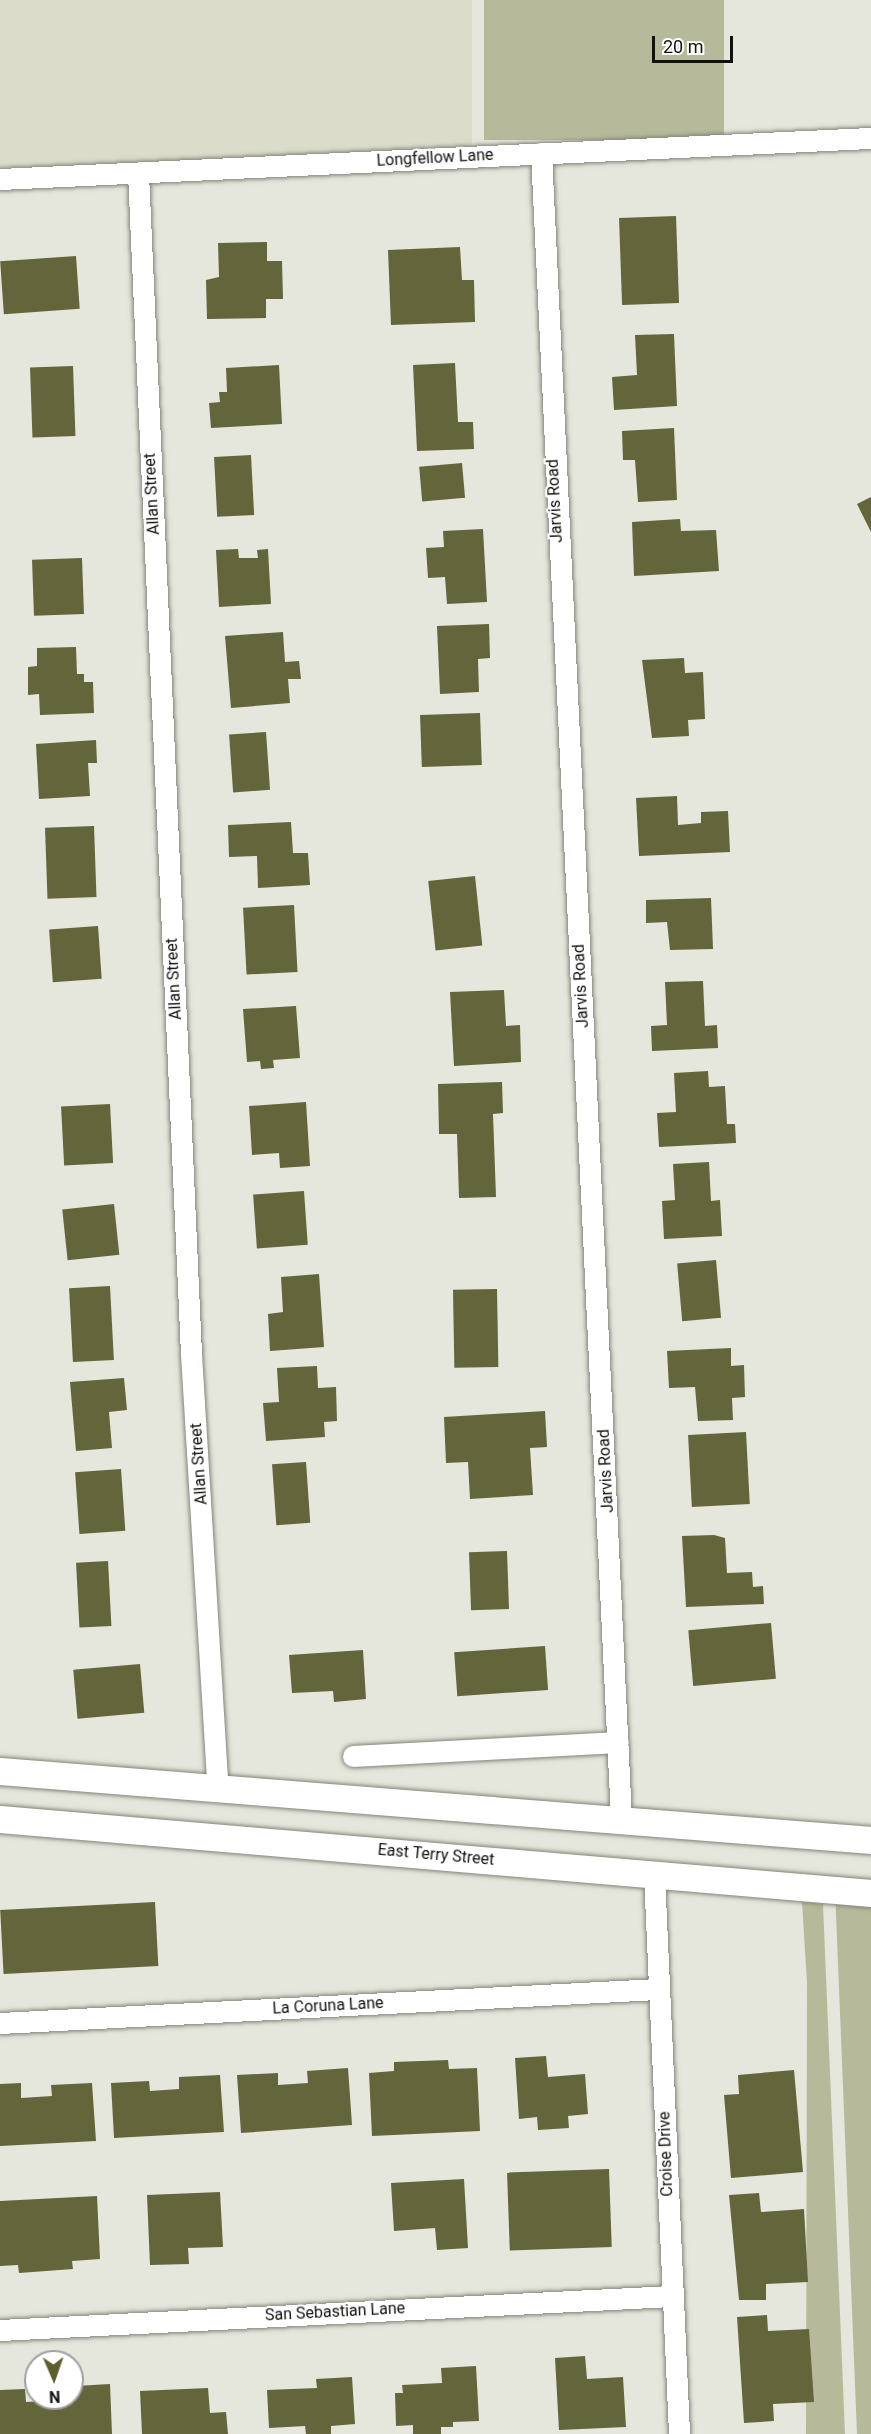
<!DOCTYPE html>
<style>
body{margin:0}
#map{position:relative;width:871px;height:2434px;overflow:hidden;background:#e5e6dc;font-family:Roboto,sans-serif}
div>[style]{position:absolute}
.built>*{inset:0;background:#dbdcca;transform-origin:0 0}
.green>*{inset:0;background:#b7ba9a;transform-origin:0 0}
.building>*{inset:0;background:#63653a;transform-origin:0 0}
.roads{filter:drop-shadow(0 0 2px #84847b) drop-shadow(0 0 2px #84847b)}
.minor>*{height:21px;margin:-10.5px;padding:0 10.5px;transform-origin:10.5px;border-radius:10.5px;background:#fff}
.tertiary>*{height:27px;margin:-13.5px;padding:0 13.5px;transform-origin:13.5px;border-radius:13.5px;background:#fff}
span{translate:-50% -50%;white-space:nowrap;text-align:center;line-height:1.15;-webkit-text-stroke:4.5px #fff;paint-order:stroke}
.street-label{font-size:16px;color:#11120e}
.north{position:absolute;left:24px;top:2350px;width:60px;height:60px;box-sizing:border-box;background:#fff;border:2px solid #a0a09f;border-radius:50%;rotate:178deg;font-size:16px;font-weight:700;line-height:24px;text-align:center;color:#11120e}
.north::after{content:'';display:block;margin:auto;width:21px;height:27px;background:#5c5e2b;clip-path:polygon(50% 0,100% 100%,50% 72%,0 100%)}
.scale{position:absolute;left:652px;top:36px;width:81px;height:27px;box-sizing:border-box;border:3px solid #11120e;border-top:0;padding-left:8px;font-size:18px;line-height:21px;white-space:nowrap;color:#11120e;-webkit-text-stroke:4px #fff;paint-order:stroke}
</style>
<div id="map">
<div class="built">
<i style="left:0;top:0;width:472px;height:167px"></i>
</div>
<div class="green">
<i style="left:484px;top:0;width:240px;height:140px"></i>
<i style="clip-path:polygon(835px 1889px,871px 1893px,871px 2434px,857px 2434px)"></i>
<i style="clip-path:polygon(802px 1902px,823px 1904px,845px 2434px,806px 2434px,807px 1983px)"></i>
</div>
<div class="building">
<i style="left:676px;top:216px;width:87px;height:57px;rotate:88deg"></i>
<i style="clip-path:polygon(267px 242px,267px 261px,282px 261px,283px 299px,266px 299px,266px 318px,207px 319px,206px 280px,219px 277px,218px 243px)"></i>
<i style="clip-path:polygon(460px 247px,462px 280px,474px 280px,475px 322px,391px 325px,388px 250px)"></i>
<i style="left:76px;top:256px;width:53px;height:76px;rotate:86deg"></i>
<i style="clip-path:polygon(674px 334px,677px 406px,614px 410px,612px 377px,637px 375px,635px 335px)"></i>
<i style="clip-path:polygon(455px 363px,458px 422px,473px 422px,474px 449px,417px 451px,413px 365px)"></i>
<i style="clip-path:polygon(279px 365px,282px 424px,211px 428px,209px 403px,220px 402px,219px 392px,227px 392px,226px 368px)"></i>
<i style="left:73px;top:366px;width:70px;height:43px;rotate:88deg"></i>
<i style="clip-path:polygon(674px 428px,677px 500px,638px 502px,635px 460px,623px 460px,622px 431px)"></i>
<i style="left:251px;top:455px;width:60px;height:37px;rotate:87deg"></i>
<i style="left:462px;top:463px;width:35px;height:43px;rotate:85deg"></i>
<i style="clip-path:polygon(871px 497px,871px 532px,857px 504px)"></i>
<i style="clip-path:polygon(680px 519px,681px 531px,716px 530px,719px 571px,634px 576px,632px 522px)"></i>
<i style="clip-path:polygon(483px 529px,487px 602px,447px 604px,445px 577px,428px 578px,426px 548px,444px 547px,443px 531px)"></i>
<i style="clip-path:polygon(238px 549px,239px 558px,258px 558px,257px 550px,268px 549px,271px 604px,219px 607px,216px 550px)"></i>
<i style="left:82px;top:558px;width:56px;height:50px;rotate:88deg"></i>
<i style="clip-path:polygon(489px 624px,490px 658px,478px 659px,479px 692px,440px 694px,437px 626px)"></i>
<i style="clip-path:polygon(283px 632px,285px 662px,299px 661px,301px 679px,288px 679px,290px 703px,231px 708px,225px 636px)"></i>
<i style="clip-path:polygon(76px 647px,77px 674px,84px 674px,84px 682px,93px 682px,94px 713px,40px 715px,39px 694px,28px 695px,28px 667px,37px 666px,37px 648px)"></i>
<i style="clip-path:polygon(684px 658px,685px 673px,703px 672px,705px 719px,688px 720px,689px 736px,652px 738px,642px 660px)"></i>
<i style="left:480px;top:713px;width:52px;height:60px;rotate:88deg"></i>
<i style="left:266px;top:732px;width:58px;height:37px;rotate:86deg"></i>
<i style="clip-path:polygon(96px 740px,97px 763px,88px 763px,90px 796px,39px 799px,36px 744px)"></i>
<i style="clip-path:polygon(677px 796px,678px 825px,701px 823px,701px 812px,728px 811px,730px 852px,639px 856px,636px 798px)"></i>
<i style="clip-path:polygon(291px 822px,293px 853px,308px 853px,310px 885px,258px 888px,257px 856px,229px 857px,228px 825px)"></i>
<i style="left:94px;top:826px;width:71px;height:49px;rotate:88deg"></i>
<i style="left:475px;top:876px;width:70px;height:47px;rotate:84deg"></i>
<i style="clip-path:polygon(711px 898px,713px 949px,670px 950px,667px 922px,646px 923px,646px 900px)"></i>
<i style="left:294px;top:905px;width:67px;height:51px;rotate:87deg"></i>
<i style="left:98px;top:926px;width:53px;height:49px;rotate:86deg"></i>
<i style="clip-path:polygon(703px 981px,705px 1026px,717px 1025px,718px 1048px,652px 1051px,651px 1026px,667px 1025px,665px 982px)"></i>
<i style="clip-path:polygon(504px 990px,506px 1026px,520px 1025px,521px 1062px,454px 1066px,450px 992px)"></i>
<i style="clip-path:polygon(296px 1006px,300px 1058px,273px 1060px,274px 1068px,261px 1069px,260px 1061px,247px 1062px,243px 1009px)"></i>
<i style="clip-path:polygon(708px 1071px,709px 1087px,725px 1086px,727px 1124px,735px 1124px,736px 1143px,659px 1147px,657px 1113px,676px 1112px,674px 1073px)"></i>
<i style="clip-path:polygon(502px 1082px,503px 1113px,493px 1114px,496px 1197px,459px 1198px,457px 1134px,439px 1134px,438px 1084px)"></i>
<i style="clip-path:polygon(306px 1102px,310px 1166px,280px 1168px,279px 1153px,252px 1155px,249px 1106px)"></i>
<i style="left:110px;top:1104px;width:59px;height:49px;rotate:87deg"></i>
<i style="clip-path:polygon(709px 1162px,711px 1201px,720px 1200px,722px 1236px,664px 1239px,662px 1201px,675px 1200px,673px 1164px)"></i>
<i style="left:304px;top:1191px;width:54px;height:51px;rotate:86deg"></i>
<i style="left:114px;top:1204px;width:51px;height:52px;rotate:84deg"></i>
<i style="left:716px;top:1260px;width:58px;height:39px;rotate:85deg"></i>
<i style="clip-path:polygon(319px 1274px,324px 1347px,270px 1351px,268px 1314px,283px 1312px,281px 1277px)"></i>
<i style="left:110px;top:1286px;width:74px;height:41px;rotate:87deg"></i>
<i style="left:497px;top:1289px;width:78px;height:44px;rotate:89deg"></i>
<i style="clip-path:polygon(731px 1348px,731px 1366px,744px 1365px,745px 1397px,732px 1398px,733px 1420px,698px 1421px,695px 1387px,669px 1388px,667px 1351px)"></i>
<i style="clip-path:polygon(317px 1366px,318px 1388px,336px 1387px,337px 1421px,324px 1422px,325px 1437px,266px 1441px,263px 1403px,279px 1402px,277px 1368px)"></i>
<i style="clip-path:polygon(124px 1378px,127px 1410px,109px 1412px,112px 1448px,76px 1451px,70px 1382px)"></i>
<i style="clip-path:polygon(545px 1411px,547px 1447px,530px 1448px,533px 1495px,470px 1499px,468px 1462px,446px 1463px,444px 1417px)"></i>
<i style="left:746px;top:1432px;width:72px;height:58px;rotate:87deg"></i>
<i style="left:306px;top:1462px;width:61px;height:34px;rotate:86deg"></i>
<i style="left:121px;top:1469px;width:62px;height:46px;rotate:86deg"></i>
<i style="clip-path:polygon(714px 1535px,725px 1538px,727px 1573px,752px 1572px,753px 1587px,763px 1586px,764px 1604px,686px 1607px,682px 1536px)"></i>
<i style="left:507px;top:1551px;width:58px;height:38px;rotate:88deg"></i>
<i style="left:108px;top:1561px;width:65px;height:32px;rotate:87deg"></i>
<i style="left:771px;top:1623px;width:56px;height:83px;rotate:85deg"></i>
<i style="left:545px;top:1646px;width:44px;height:91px;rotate:86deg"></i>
<i style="clip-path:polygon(363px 1650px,366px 1699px,334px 1702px,333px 1691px,292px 1693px,289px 1655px)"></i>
<i style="left:140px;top:1664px;width:49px;height:67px;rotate:85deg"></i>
<i style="left:155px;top:1902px;width:64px;height:155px;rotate:87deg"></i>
<i style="clip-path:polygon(546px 2056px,548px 2077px,585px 2074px,588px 2114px,568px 2116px,569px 2128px,538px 2130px,537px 2117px,519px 2119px,515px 2058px)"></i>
<i style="clip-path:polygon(448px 2060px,449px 2069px,477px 2068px,480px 2131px,372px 2136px,369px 2073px,394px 2071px,394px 2062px)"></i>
<i style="clip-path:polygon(348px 2068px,352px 2125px,241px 2133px,237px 2075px,278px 2073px,278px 2085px,308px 2083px,307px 2071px)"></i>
<i style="clip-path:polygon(794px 2070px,803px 2172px,731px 2178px,724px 2095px,739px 2094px,738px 2075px)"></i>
<i style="clip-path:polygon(220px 2075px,224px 2132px,114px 2138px,111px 2083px,149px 2081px,150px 2091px,179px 2089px,179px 2077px)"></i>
<i style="clip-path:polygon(21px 2083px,21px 2098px,52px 2096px,51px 2085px,92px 2083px,96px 2141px,0 2146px,0 2084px)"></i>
<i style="left:609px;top:2169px;width:78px;height:102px;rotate:88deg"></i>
<i style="clip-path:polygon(464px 2179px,468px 2248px,437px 2250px,435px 2228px,394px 2231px,391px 2183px)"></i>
<i style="clip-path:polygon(220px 2192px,223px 2247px,188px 2248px,189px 2264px,150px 2265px,147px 2195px)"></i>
<i style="clip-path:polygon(759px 2193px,761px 2212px,804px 2209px,808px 2282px,766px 2284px,766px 2300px,739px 2300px,729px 2195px)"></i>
<i style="clip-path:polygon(97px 2196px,100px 2259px,72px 2261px,73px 2269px,19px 2273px,18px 2265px,0 2266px,0 2201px)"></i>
<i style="clip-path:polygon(767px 2315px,768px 2331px,809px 2329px,814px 2402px,773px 2404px,774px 2421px,744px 2423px,737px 2317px)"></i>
<i style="clip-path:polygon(585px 2356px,587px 2379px,623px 2377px,626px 2427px,559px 2430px,555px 2358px)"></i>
<i style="clip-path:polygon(476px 2366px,479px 2421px,453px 2422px,453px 2427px,441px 2427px,441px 2434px,413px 2434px,413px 2425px,396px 2426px,395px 2393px,403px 2393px,402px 2385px,442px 2383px,441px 2368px)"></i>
<i style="clip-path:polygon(352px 2377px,355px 2424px,331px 2426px,331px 2434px,306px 2434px,305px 2426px,269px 2428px,267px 2390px,317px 2388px,316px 2379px)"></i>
<i style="clip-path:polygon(110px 2384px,112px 2434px,0 2434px,0 2390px,25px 2389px,26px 2402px,77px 2399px,76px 2386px)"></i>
<i style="clip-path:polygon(208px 2388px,210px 2413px,226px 2412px,228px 2434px,142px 2434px,140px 2391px)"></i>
</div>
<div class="roads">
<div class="minor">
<i style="left:541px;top:153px;width:1668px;rotate:87.25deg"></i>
<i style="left:138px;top:173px;width:1182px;rotate:87.43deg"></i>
<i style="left:191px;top:1354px;width:432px;rotate:86.5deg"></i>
<i style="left:0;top:179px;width:872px;rotate:-2.7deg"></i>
<i style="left:353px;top:1756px;width:265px;rotate:-3deg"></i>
<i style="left:654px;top:1874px;width:561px;rotate:87.44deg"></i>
<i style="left:0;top:2023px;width:658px;rotate:-2.96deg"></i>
<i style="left:0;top:2330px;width:672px;rotate:-2.9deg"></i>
</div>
<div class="tertiary">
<i style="left:0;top:1771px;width:874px;rotate:4.53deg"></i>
<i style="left:0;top:1819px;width:874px;rotate:4.86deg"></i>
</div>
</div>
<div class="street-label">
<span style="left:435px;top:158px;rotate:-3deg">Longfellow Lane</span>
<span style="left:152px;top:494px;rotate:-93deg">Allan Street</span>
<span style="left:555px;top:501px;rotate:-93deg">Jarvis Road</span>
<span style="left:174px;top:979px;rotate:-93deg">Allan Street</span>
<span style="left:581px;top:986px;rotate:-93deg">Jarvis Road</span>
<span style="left:199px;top:1464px;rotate:-94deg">Allan Street</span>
<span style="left:606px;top:1471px;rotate:-93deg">Jarvis Road</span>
<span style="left:436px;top:1855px;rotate:5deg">East Terry Street</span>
<span style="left:328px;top:2006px;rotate:-3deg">La Coruna Lane</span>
<span style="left:666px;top:2154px;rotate:-92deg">Croise Drive</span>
<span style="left:335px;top:2312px;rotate:-3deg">San Sebastian Lane</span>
</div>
<div class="north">N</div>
<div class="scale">20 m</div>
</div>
